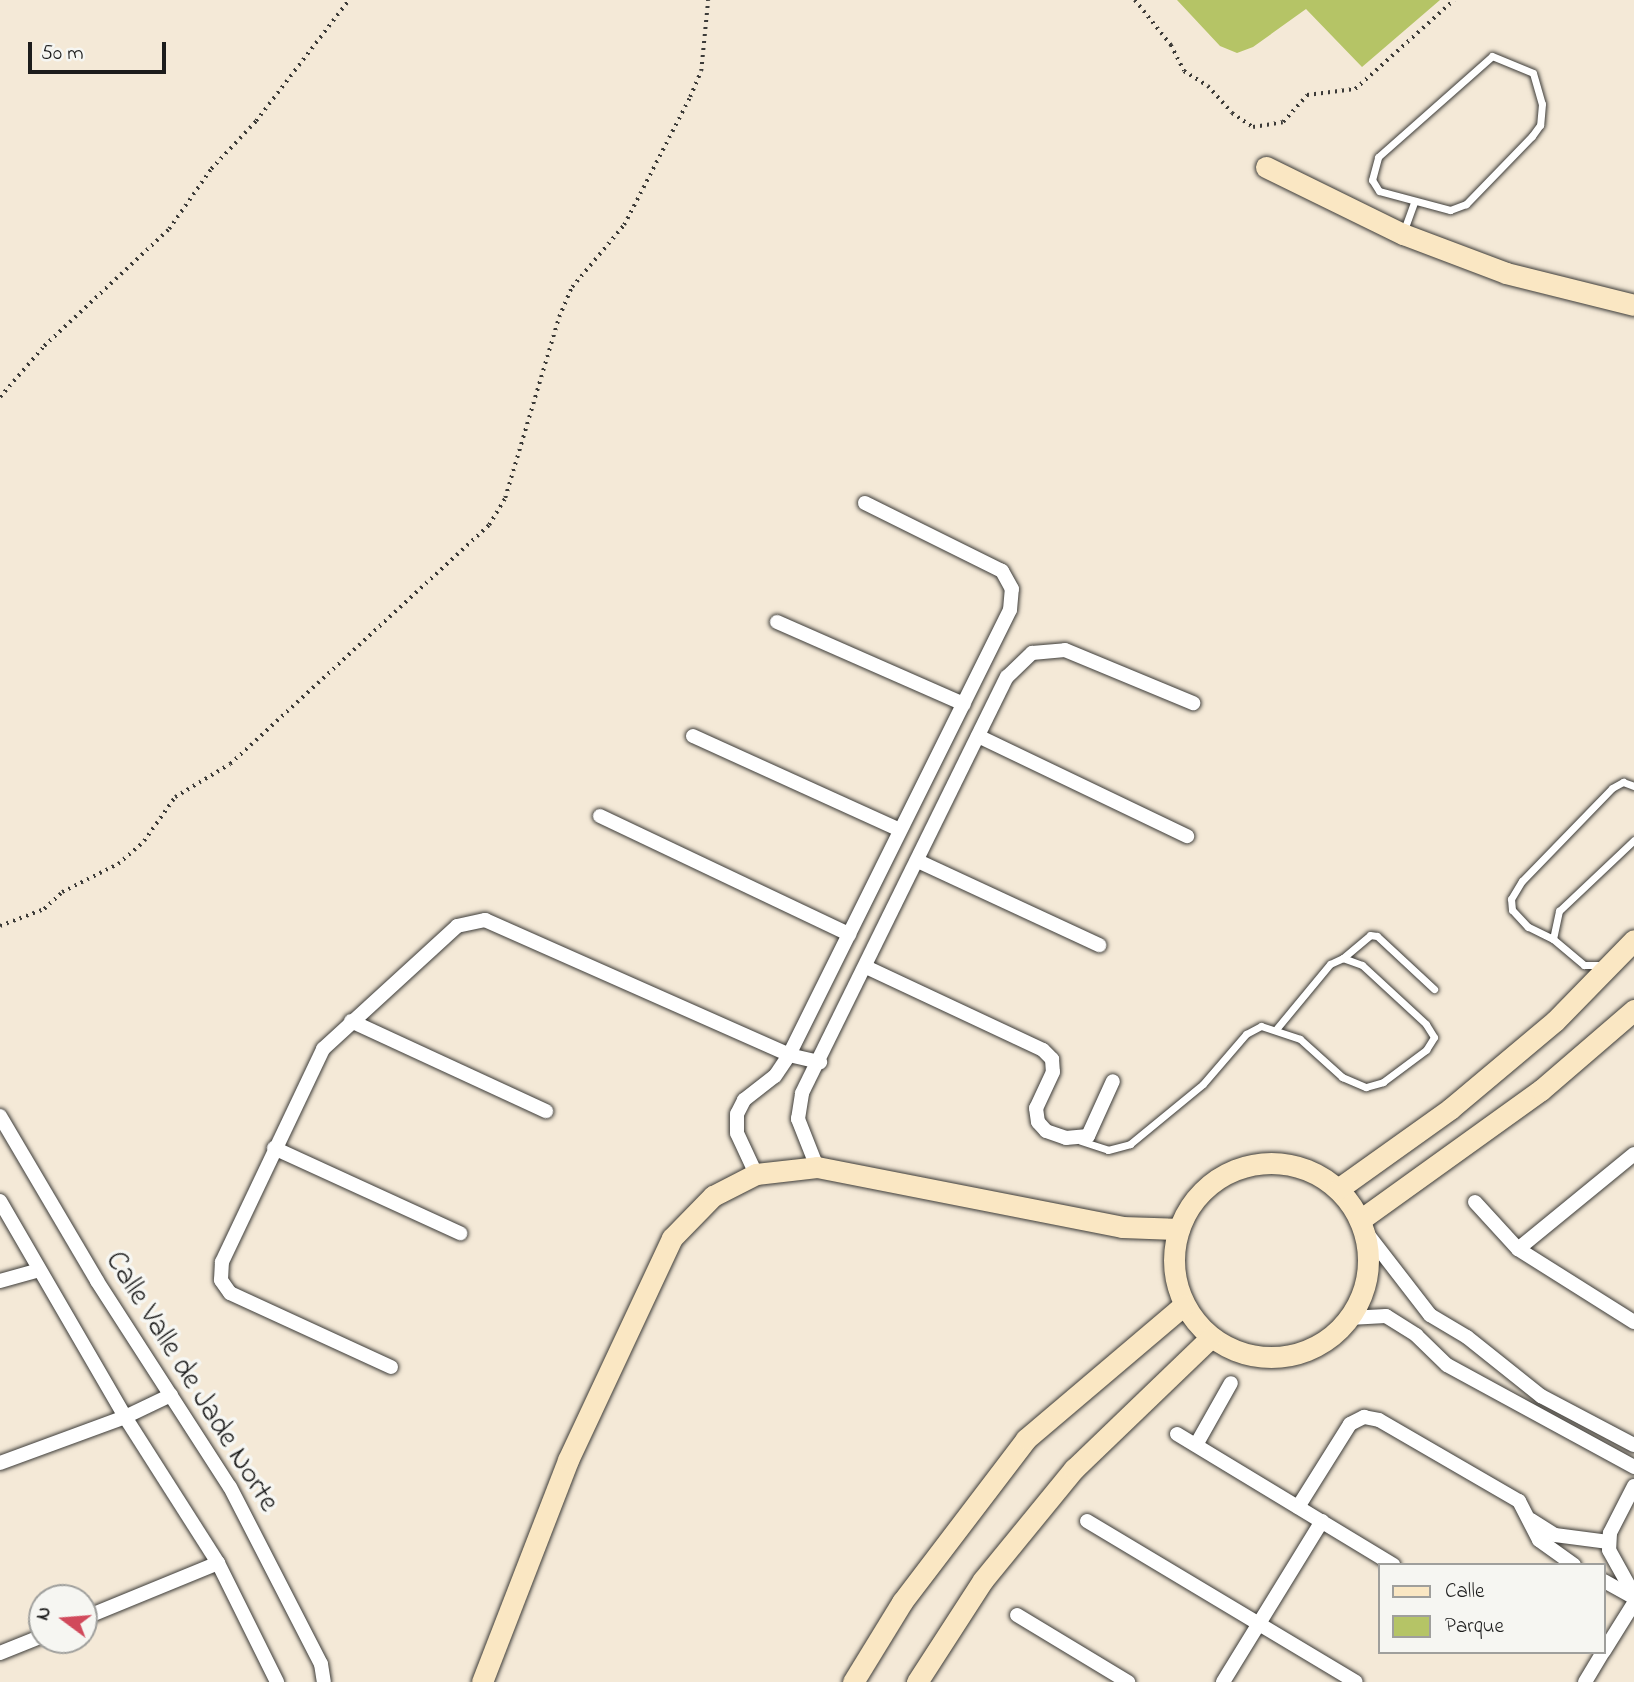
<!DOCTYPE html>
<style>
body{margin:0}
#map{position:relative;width:1634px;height:1682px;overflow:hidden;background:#f4e9d7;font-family:"Indie Flower",sans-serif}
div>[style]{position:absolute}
.green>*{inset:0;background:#b5c466}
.path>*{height:3.5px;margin-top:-1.75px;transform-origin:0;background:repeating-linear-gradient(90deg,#3c3b38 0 2px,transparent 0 7px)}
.roads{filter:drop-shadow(0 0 2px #3c3b38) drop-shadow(0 0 2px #3c3b38)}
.lane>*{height:7px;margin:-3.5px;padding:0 3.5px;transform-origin:3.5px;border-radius:3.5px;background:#fff}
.street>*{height:14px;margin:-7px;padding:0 7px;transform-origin:7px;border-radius:7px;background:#fff}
.secondary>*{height:21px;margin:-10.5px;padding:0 10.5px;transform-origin:10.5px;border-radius:10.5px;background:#fae7c3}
.secondary>.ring{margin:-10.5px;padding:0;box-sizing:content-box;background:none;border:21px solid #fae7c3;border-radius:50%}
span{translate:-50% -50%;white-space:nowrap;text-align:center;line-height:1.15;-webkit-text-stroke:7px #f6f6f2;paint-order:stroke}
.street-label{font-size:30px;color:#1c1c1c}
.legend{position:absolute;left:1378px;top:1563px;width:228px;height:91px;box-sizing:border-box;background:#f6f6f2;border:2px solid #9f9f9c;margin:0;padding:9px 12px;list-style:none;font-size:21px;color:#1c1c1c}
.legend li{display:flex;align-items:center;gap:14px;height:35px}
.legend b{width:35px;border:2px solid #9f9f9c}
.north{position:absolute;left:28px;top:1584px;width:70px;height:70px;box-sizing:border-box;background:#f6f6f2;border:2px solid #9f9f9c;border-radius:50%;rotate:286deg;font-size:19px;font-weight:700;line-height:28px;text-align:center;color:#1c1c1c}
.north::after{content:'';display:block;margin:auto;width:24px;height:32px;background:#d1495b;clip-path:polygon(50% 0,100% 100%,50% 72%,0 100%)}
.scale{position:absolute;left:28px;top:42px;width:138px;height:32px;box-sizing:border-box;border:4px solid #1c1c1c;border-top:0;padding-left:9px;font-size:21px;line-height:24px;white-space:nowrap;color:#1c1c1c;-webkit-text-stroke:5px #f6f6f2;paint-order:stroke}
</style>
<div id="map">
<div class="green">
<i style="clip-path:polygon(1177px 0,1440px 0,1362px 67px,1306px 9px,1253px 47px,1237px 53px,1220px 46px)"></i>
</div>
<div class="path">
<i style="left:1135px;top:0;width:58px;rotate:51.3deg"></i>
<i style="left:1171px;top:45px;width:29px;rotate:63deg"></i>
<i style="left:1184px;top:71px;width:28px;rotate:32deg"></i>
<i style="left:1208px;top:86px;width:36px;rotate:48deg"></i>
<i style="left:1232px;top:113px;width:25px;rotate:34deg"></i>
<i style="left:1253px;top:127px;width:30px;rotate:-9deg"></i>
<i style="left:1283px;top:122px;width:36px;rotate:-48deg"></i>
<i style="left:1307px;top:95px;width:48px;rotate:-7.1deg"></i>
<i style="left:1355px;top:89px;width:133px;rotate:-42deg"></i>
<i style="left:0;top:397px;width:67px;rotate:-49.2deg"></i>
<i style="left:44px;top:346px;width:171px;rotate:-43.1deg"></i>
<i style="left:169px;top:229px;width:73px;rotate:-55deg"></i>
<i style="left:211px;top:169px;width:66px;rotate:-46.8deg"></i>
<i style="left:256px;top:121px;width:153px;rotate:-52.5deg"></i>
<i style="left:0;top:926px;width:47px;rotate:-21.1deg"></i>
<i style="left:44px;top:909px;width:25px;rotate:-43deg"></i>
<i style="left:62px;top:892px;width:63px;rotate:-26.6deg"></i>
<i style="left:118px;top:864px;width:35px;rotate:-41deg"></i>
<i style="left:144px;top:841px;width:54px;rotate:-54.8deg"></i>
<i style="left:175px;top:797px;width:64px;rotate:-31deg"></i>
<i style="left:230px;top:764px;width:352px;rotate:-42.7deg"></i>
<i style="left:489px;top:525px;width:31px;rotate:-59deg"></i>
<i style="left:505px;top:498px;width:189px;rotate:-73.4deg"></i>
<i style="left:559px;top:317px;width:33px;rotate:-67deg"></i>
<i style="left:572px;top:287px;width:81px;rotate:-50deg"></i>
<i style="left:624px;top:225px;width:144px;rotate:-62.7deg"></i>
<i style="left:690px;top:97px;width:28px;rotate:-67deg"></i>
<i style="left:701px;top:71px;width:71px;rotate:-84.4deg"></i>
</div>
<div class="roads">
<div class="lane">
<i style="left:1492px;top:56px;width:44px;rotate:22.5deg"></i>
<i style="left:1533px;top:73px;width:32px;rotate:74deg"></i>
<i style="left:1542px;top:104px;width:21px;rotate:95deg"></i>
<i style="left:1540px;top:125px;width:14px;rotate:126deg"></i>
<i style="left:1532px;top:136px;width:95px;rotate:134.1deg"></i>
<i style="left:1466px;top:204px;width:17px;rotate:159deg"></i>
<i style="left:1450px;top:210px;width:73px;rotate:-165deg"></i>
<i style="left:1379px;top:191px;width:13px;rotate:-122deg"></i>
<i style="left:1372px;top:180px;width:24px;rotate:-75deg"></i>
<i style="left:1378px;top:157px;width:152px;rotate:-41.5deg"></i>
<i style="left:1404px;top:230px;width:30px;rotate:-70deg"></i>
<i style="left:1553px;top:939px;width:29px;rotate:-78deg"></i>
<i style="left:1559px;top:911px;width:103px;rotate:-43.4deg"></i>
<i style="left:1343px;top:958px;width:35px;rotate:-40deg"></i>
<i style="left:1370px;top:935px;width:7px;rotate:8deg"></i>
<i style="left:1377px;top:936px;width:78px;rotate:42.9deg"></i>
<i style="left:1602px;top:965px;width:18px;rotate:180deg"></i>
<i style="left:1584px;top:965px;width:40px;rotate:-140deg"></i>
<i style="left:1553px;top:939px;width:28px;rotate:-154deg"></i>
<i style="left:1528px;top:927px;width:23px;rotate:-133deg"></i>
<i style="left:1512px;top:910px;width:11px;rotate:-95deg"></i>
<i style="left:1511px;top:899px;width:21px;rotate:-59deg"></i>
<i style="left:1522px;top:881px;width:129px;rotate:-45.9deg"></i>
<i style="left:1612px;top:788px;width:13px;rotate:-29deg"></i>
<i style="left:1623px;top:782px;width:12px;rotate:20deg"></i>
<i style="left:1081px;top:1141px;width:28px;rotate:18deg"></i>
<i style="left:1108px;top:1150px;width:23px;rotate:-15deg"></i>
<i style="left:1130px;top:1144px;width:94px;rotate:-39.4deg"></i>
<i style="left:1203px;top:1084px;width:66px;rotate:-49.3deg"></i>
<i style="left:1246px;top:1034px;width:17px;rotate:-28deg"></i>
<i style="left:1261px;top:1026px;width:41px;rotate:18.4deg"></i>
<i style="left:1300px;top:1039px;width:57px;rotate:42.1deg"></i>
<i style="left:1342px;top:1077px;width:26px;rotate:23deg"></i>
<i style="left:1366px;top:1087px;width:18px;rotate:-16deg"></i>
<i style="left:1383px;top:1082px;width:54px;rotate:-36.7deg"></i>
<i style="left:1426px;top:1050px;width:15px;rotate:-58deg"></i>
<i style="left:1434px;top:1037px;width:15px;rotate:-122deg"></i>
<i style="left:1426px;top:1024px;width:87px;rotate:-137.3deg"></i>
<i style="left:1362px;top:965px;width:20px;rotate:-160deg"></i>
<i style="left:1343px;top:958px;width:14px;rotate:155deg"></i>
<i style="left:1330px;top:964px;width:83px;rotate:129.6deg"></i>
</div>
<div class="street">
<i style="left:777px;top:622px;width:204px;rotate:23.7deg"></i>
<i style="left:693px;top:736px;width:227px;rotate:24.4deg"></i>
<i style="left:978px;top:736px;width:232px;rotate:25.6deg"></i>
<i style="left:600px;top:816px;width:276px;rotate:25.4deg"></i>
<i style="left:918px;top:861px;width:200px;rotate:24.9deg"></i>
<i style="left:866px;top:967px;width:195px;rotate:25.1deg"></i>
<i style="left:1043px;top:1050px;width:13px;rotate:45deg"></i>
<i style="left:1052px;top:1059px;width:13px;rotate:86deg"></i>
<i style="left:1053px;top:1072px;width:40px;rotate:115deg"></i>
<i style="left:1036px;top:1108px;width:14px;rotate:82deg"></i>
<i style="left:1038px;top:1122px;width:12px;rotate:48deg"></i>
<i style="left:1046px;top:1131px;width:21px;rotate:19deg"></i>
<i style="left:1066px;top:1138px;width:22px;rotate:-5deg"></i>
<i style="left:1088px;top:1136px;width:60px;rotate:-65.6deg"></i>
<i style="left:351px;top:1021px;width:215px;rotate:24.8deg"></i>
<i style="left:0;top:1116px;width:191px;rotate:59.5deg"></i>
<i style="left:97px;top:1281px;width:245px;rotate:57.2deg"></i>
<i style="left:230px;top:1487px;width:199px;rotate:62.8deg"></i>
<i style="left:321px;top:1664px;width:18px;rotate:81deg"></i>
<i style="left:274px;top:1148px;width:205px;rotate:24.6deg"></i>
<i style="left:817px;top:1167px;width:52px;rotate:-111.6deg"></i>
<i style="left:798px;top:1119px;width:26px;rotate:-81deg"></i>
<i style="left:802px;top:1093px;width:464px;rotate:-63.8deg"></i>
<i style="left:1007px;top:677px;width:35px;rotate:-44deg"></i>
<i style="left:1032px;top:653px;width:33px;rotate:-5deg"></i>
<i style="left:1065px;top:650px;width:139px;rotate:22.5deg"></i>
<i style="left:756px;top:1174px;width:45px;rotate:-114.9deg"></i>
<i style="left:737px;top:1133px;width:19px;rotate:-90deg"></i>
<i style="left:737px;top:1114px;width:16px;rotate:-63deg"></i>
<i style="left:744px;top:1100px;width:39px;rotate:-38deg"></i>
<i style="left:775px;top:1076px;width:25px;rotate:-56deg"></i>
<i style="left:789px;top:1055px;width:497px;rotate:-63.6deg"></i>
<i style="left:1010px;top:610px;width:21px;rotate:-85deg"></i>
<i style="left:1012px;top:589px;width:21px;rotate:-119deg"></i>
<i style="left:1002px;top:571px;width:153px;rotate:-153.6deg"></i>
<i style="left:0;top:1201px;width:250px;rotate:59.9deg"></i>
<i style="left:125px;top:1417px;width:173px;rotate:57.5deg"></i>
<i style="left:218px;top:1563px;width:133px;rotate:63.6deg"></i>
<i style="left:1475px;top:1202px;width:64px;rotate:47.5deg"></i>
<i style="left:1518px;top:1249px;width:137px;rotate:32.2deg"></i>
<i style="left:1369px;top:1236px;width:100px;rotate:52.3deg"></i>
<i style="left:1430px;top:1315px;width:43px;rotate:30.7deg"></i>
<i style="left:1467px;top:1337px;width:95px;rotate:38.6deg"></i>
<i style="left:1541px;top:1396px;width:105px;rotate:27.8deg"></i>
<i style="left:1518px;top:1249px;width:150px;rotate:-39.3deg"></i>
<i style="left:0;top:1281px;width:41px;rotate:-15.4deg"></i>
<i style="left:1349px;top:1318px;width:37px;rotate:-3deg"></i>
<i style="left:1386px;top:1316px;width:36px;rotate:32deg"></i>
<i style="left:1416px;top:1335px;width:43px;rotate:44.1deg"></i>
<i style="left:1447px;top:1365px;width:213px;rotate:28.6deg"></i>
<i style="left:391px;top:1367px;width:177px;rotate:-155.3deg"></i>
<i style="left:230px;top:1293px;width:16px;rotate:-125deg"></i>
<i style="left:221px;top:1280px;width:18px;rotate:-87deg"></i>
<i style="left:222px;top:1262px;width:236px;rotate:-64.6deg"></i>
<i style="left:323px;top:1049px;width:182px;rotate:-42.5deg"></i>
<i style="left:457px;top:926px;width:29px;rotate:-12deg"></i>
<i style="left:485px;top:920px;width:333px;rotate:23.9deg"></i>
<i style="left:789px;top:1055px;width:32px;rotate:13deg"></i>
<i style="left:1177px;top:1434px;width:253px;rotate:31.2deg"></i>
<i style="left:1196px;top:1445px;width:71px;rotate:-60.6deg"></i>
<i style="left:0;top:1463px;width:133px;rotate:-20.2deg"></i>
<i style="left:125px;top:1417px;width:51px;rotate:-25.6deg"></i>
<i style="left:1634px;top:1486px;width:53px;rotate:117.1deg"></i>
<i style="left:1610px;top:1533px;width:17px;rotate:93deg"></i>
<i style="left:1609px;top:1550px;width:51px;rotate:60.9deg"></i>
<i style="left:1298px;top:1507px;width:98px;rotate:-57.9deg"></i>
<i style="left:1350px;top:1424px;width:16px;rotate:-27deg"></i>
<i style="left:1364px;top:1417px;width:15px;rotate:11deg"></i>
<i style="left:1379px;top:1420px;width:162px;rotate:30.1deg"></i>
<i style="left:1519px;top:1501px;width:44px;rotate:62.9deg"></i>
<i style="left:1539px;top:1540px;width:43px;rotate:35.5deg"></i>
<i style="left:1531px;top:1520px;width:28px;rotate:32deg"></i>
<i style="left:1555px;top:1535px;width:54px;rotate:7.4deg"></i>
<i style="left:1087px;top:1521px;width:313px;rotate:30.9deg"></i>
<i style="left:1604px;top:1581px;width:33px;rotate:29deg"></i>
<i style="left:1017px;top:1615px;width:130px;rotate:31.1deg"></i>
<i style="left:84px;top:1618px;width:145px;rotate:-22.3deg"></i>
<i style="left:1604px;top:1651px;width:57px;rotate:-58deg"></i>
<i style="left:0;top:1653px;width:45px;rotate:-22deg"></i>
<i style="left:1223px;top:1682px;width:189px;rotate:-58.4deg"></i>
<i style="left:1585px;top:1682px;width:35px;rotate:-59deg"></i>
</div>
<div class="secondary">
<i style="left:1266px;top:167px;width:153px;rotate:26.1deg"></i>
<i style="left:1403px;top:234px;width:110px;rotate:20.7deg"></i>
<i style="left:1506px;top:273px;width:132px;rotate:14deg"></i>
<i class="ring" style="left:1174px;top:1163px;width:173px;height:173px"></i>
<i style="left:1338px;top:1189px;width:138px;rotate:-35.5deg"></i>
<i style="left:1450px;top:1109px;width:137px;rotate:-40deg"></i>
<i style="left:1555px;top:1021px;width:113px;rotate:-45.7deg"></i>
<i style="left:1360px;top:1220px;width:223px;rotate:-35.7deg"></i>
<i style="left:1541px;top:1090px;width:123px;rotate:-40.7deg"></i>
<i style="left:482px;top:1682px;width:238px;rotate:-68.8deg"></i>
<i style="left:568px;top:1460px;width:245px;rotate:-64.9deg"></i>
<i style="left:672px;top:1238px;width:59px;rotate:-45.7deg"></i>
<i style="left:713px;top:1196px;width:48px;rotate:-27.1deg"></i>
<i style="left:756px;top:1174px;width:61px;rotate:-6.5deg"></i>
<i style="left:817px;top:1167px;width:311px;rotate:11.1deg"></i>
<i style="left:1122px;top:1227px;width:57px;rotate:2deg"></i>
<i style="left:853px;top:1682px;width:94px;rotate:-58.5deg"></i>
<i style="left:902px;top:1602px;width:205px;rotate:-52.7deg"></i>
<i style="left:1026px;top:1439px;width:207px;rotate:-40.3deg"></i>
<i style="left:917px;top:1682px;width:121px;rotate:-57.1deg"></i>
<i style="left:983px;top:1580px;width:144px;rotate:-50.7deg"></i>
<i style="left:1074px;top:1469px;width:190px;rotate:-43.9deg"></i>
</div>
</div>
<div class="street-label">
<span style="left:191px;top:1382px;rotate:58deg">Calle Valle de Jade Norte</span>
</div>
<ul class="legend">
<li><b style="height:9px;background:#fae7c3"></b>Calle</li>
<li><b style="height:19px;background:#b5c466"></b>Parque</li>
</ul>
<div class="north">N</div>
<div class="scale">50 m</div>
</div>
